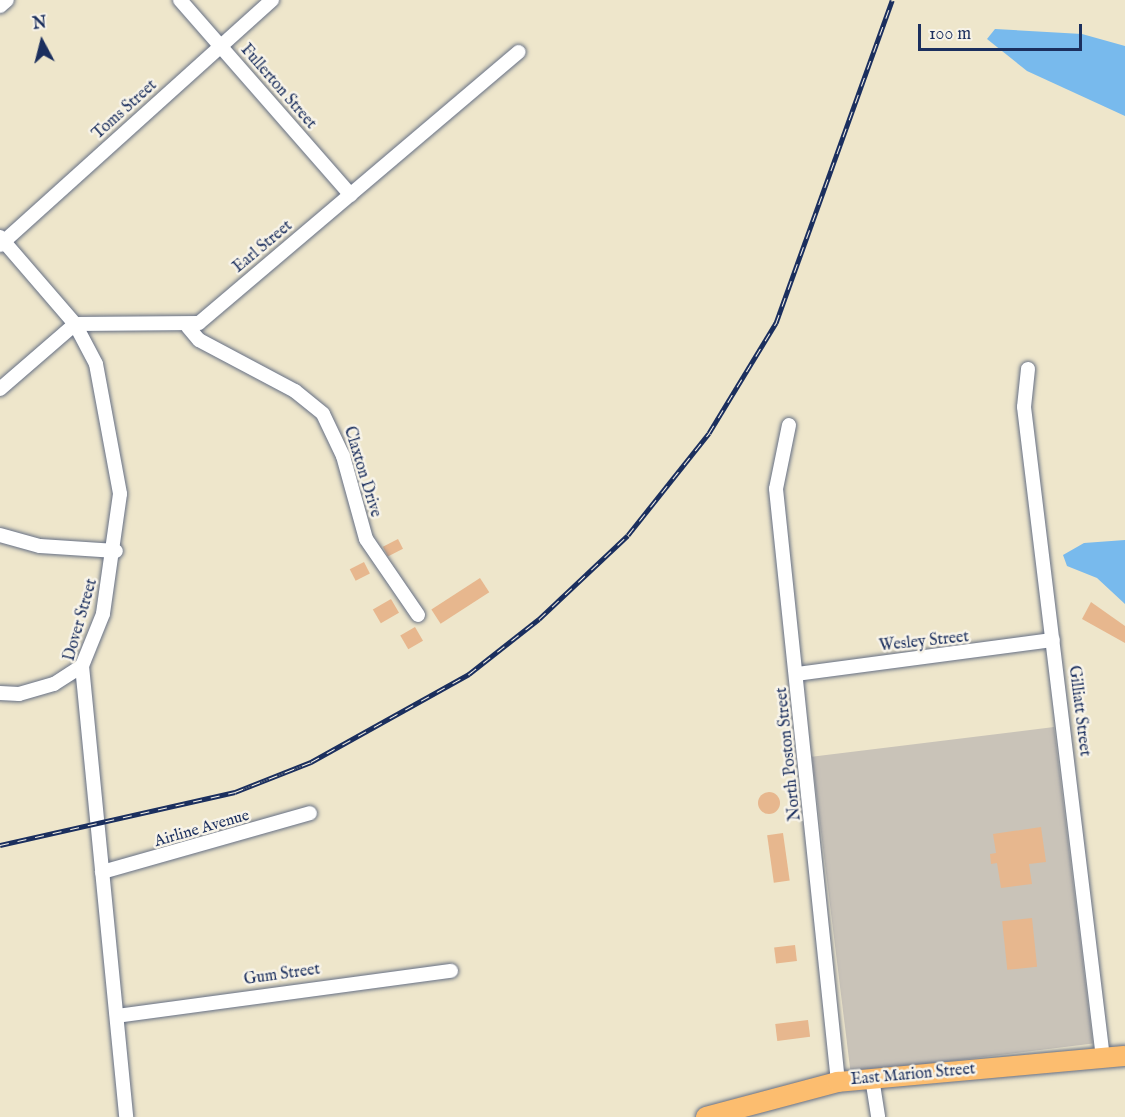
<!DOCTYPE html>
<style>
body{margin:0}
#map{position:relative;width:1125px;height:1117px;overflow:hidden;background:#eee6cb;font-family:"IM FELL English",serif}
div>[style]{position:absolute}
.industrial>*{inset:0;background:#c9c3b8;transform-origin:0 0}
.water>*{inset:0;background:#78baed}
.building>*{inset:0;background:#e7b78e;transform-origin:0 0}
.round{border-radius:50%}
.roads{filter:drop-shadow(0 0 2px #656f84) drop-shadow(0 0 2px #656f84)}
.street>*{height:14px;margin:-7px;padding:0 7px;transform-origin:7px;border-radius:7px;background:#fff}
.primary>*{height:20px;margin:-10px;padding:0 10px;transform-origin:10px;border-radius:10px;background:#fcbd6f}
.rail>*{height:5px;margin-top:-2.5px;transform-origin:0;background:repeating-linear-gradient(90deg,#f7f3e8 0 9px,#1b2f5e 0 18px);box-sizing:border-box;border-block:2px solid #1b2f5e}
span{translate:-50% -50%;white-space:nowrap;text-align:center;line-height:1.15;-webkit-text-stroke:5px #f7f3e8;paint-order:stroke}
.street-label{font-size:16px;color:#1b2f5e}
.north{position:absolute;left:12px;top:12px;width:60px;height:60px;-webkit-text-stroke:4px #f7f3e8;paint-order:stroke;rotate:353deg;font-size:16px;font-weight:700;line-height:24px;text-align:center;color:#1b2f5e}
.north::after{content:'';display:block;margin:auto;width:21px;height:27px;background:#1b2f5e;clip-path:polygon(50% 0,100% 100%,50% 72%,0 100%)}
.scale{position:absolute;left:918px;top:24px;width:164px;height:27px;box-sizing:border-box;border:3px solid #1b2f5e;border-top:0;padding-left:8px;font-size:18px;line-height:21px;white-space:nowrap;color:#1b2f5e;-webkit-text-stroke:4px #f7f3e8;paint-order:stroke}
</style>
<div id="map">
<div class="industrial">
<i style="left:1054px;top:727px;width:319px;height:244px;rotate:83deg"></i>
</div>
<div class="water">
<i style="clip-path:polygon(995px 29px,1082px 34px,1125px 46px,1125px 116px,1027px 71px,987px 39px)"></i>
<i style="clip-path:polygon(1125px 540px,1125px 604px,1097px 578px,1067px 566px,1063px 555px,1084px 543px)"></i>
</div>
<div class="building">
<i style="left:398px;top:539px;width:11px;height:17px;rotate:63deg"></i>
<i style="left:364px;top:562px;width:13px;height:16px;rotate:63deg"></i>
<i style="left:480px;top:578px;width:17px;height:58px;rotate:57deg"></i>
<i style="left:391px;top:599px;width:16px;height:21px;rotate:60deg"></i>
<i style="clip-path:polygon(1091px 602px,1125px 626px,1125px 643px,1082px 619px)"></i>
<i style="left:415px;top:627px;width:16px;height:17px;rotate:60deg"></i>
<i class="round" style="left:758px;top:792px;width:22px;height:22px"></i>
<i style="clip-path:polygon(1041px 827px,1046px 862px,1029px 864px,1032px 884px,1001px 888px,997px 863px,991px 864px,990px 854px,996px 853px,993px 834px)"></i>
<i style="left:783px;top:833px;width:48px;height:16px;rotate:82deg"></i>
<i style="left:1032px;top:918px;width:49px;height:30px;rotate:84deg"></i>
<i style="left:795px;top:945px;width:16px;height:21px;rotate:83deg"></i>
<i style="left:808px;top:1020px;width:17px;height:33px;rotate:83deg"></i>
</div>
<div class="roads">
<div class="street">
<i style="left:180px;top:0;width:259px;rotate:48.8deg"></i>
<i style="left:0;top:6px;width:9px;rotate:-41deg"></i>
<i style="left:0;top:237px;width:115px;rotate:49.2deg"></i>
<i style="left:75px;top:324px;width:45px;rotate:62.3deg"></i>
<i style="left:96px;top:364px;width:132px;rotate:79.5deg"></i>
<i style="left:120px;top:494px;width:121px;rotate:98.1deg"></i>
<i style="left:103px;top:614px;width:56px;rotate:112deg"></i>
<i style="left:82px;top:666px;width:453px;rotate:84.4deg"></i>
<i style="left:0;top:245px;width:366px;rotate:-42deg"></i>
<i style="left:188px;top:327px;width:17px;rotate:50deg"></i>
<i style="left:199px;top:340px;width:109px;rotate:28deg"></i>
<i style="left:295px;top:391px;width:36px;rotate:39deg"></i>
<i style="left:323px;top:414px;width:47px;rotate:64.5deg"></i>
<i style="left:343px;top:456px;width:86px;rotate:74.5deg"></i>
<i style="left:366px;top:539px;width:92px;rotate:55.6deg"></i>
<i style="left:1028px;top:369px;width:38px;rotate:96deg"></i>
<i style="left:1024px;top:407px;width:656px;rotate:83.08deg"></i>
<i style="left:0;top:389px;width:99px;rotate:-40.9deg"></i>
<i style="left:75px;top:324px;width:124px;rotate:-0.5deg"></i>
<i style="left:199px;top:323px;width:419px;rotate:-40.3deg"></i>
<i style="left:789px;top:425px;width:65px;rotate:101.5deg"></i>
<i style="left:776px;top:489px;width:596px;rotate:84.03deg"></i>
<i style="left:0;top:535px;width:41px;rotate:15.4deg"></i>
<i style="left:40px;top:546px;width:76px;rotate:3.8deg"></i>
<i style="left:797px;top:674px;width:258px;rotate:-7.6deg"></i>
<i style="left:0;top:693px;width:19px;rotate:3deg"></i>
<i style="left:19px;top:694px;width:36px;rotate:-16deg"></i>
<i style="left:54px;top:684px;width:33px;rotate:-33deg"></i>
<i style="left:102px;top:872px;width:216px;rotate:-15.8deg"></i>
<i style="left:117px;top:1016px;width:337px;rotate:-7.7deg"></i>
<i style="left:872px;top:1078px;width:39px;rotate:81deg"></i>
</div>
<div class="primary">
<i style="left:706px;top:1117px;width:137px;rotate:-14.9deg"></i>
<i style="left:838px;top:1082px;width:288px;rotate:-5.2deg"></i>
</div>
</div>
<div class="rail">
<i style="left:0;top:845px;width:241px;rotate:-12.7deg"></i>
<i style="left:235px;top:792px;width:82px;rotate:-21.5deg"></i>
<i style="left:311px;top:762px;width:181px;rotate:-29.1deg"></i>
<i style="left:469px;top:674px;width:89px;rotate:-38.2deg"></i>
<i style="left:539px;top:619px;width:122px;rotate:-43.3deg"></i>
<i style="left:628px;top:535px;width:130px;rotate:-51.5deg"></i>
<i style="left:709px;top:433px;width:129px;rotate:-58.7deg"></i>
<i style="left:776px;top:323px;width:343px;rotate:-70.2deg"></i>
</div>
<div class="street-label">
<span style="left:278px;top:87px;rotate:49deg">Fullerton Street</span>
<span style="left:125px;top:110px;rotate:-42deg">Toms Street</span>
<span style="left:263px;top:247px;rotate:-40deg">Earl Street</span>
<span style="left:362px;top:472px;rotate:73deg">Claxton Drive</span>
<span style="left:81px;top:620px;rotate:-74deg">Dover Street</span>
<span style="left:924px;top:642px;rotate:-6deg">Wesley Street</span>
<span style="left:1079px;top:711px;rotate:83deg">Gilliatt Street</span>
<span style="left:789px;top:754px;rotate:-96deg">North Poston Street</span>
<span style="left:202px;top:829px;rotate:-16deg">Airline Avenue</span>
<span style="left:282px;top:975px;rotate:-8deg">Gum Street</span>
<span style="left:913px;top:1075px;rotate:-5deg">East Marion Street</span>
</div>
<div class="north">N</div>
<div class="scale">100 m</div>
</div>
